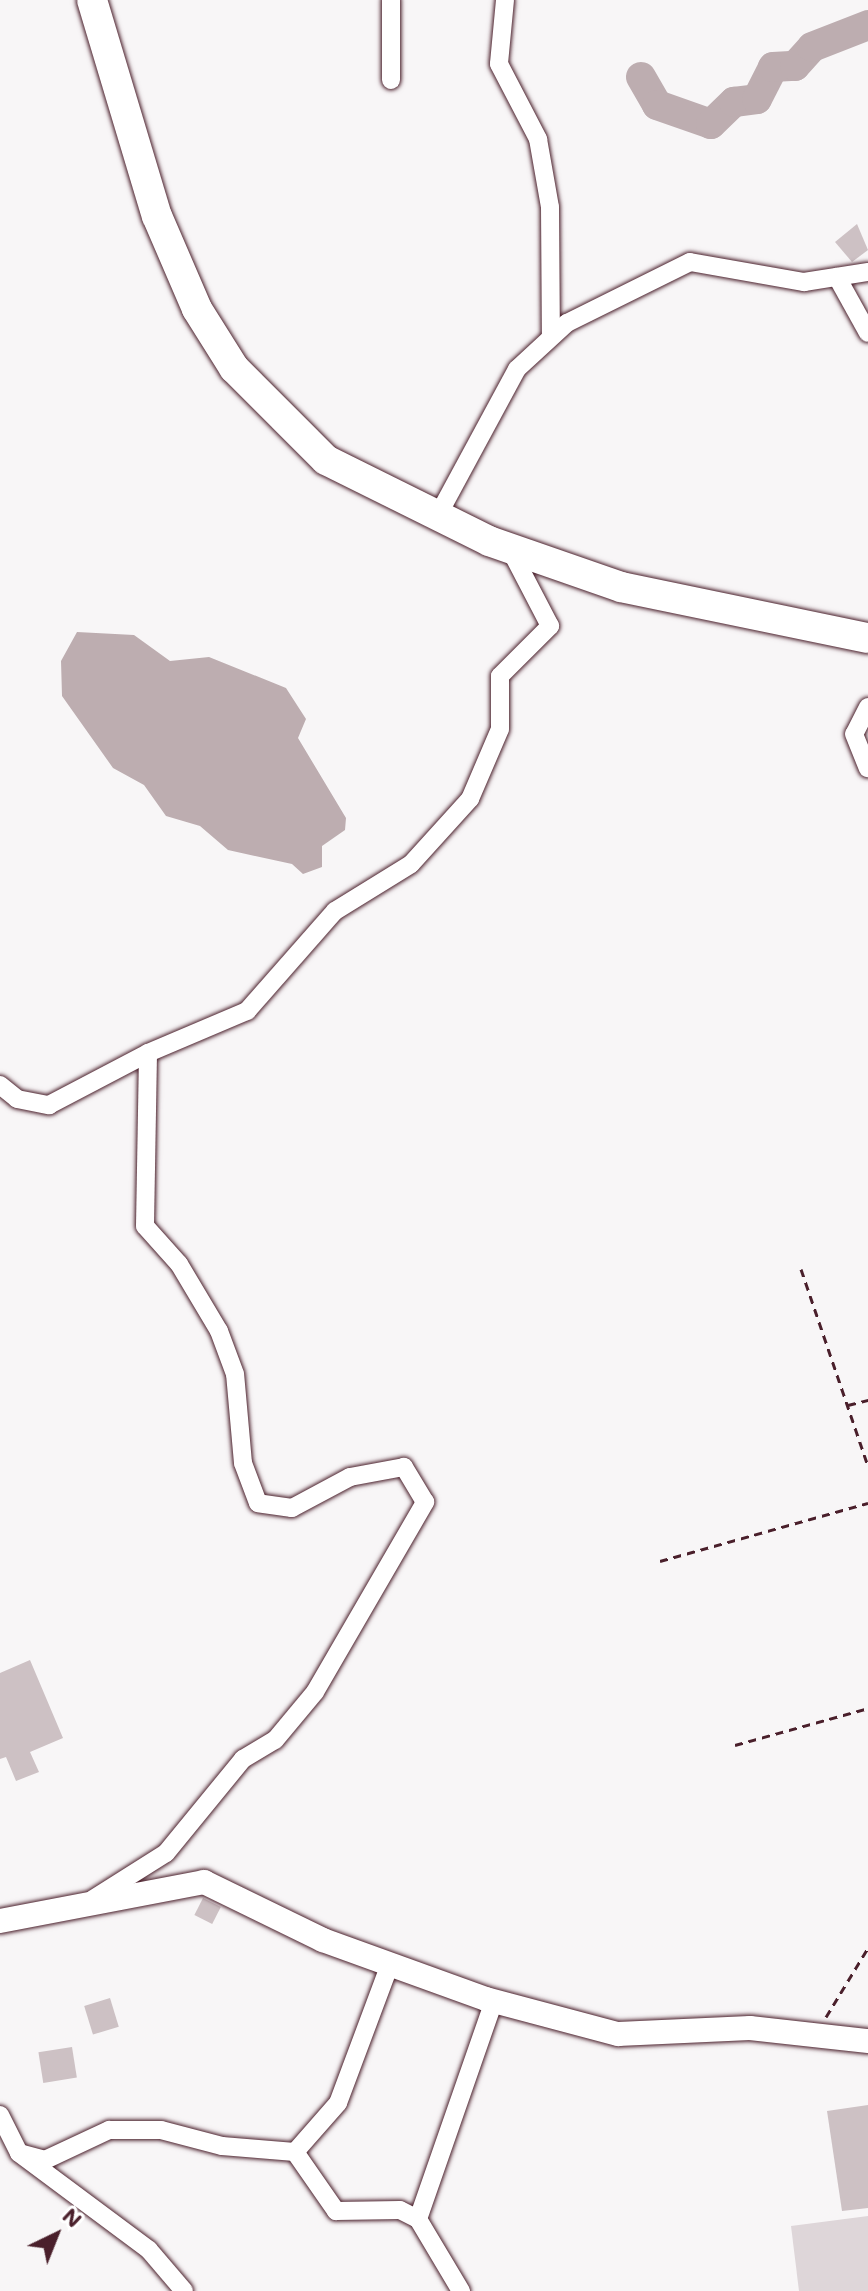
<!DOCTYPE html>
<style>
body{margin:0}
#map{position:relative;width:868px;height:2291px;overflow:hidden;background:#f8f6f7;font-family:Mali,sans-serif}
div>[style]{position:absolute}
.green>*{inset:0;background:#ded6d9}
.water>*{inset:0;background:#bdadb0}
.river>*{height:30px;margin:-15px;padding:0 15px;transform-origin:15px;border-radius:15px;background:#bdadb0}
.building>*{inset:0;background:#cdc1c4;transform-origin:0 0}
.path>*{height:3px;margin-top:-1.5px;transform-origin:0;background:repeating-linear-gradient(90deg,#4a1f2b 0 8px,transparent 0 14px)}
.roads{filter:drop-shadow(0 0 2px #4a1f2b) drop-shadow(0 0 2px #4a1f2b)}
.minor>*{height:18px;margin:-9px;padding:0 9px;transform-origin:9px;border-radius:9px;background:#fff}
.tertiary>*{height:24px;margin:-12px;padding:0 12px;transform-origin:12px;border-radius:12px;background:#fff}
.primary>*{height:30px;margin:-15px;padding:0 15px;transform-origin:15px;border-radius:15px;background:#fff}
span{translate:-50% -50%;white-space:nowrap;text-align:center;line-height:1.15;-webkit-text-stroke:6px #fff;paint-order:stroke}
.north{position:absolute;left:16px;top:2195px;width:80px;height:80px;-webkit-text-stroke:6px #fff;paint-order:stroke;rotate:43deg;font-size:22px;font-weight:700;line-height:32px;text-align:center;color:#4a1f2b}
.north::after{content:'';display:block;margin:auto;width:28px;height:36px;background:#4a1f2b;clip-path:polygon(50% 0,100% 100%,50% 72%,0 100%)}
</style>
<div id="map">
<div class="green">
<i style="clip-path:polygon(868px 2216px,868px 2291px,799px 2291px,791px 2226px)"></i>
</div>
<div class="water">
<i style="clip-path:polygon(77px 632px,134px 635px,170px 661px,209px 657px,286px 688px,306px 719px,298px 738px,346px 818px,345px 830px,322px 846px,322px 867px,303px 874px,292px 864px,228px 850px,200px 826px,166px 816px,144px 785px,113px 768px,62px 696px,61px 661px)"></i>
</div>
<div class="river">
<i style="left:641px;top:77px;width:32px;rotate:60deg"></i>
<i style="left:657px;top:105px;width:57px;rotate:19.4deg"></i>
<i style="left:711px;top:124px;width:32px;rotate:-44deg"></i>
<i style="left:734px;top:102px;width:23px;rotate:-7deg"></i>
<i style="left:757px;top:99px;width:36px;rotate:-63deg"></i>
<i style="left:773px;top:67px;width:22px;rotate:-3deg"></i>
<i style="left:795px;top:66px;width:25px;rotate:-48deg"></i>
<i style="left:812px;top:47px;width:60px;rotate:-21.4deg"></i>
</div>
<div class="building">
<i style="clip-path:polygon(857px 224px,868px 250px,852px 262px,835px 242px)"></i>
<i style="clip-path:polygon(30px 1660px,63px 1738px,30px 1752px,39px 1772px,16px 1781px,6px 1757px,0 1759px,0 1673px)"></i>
<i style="left:203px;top:1898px;width:20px;height:19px;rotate:27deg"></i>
<i style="left:110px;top:1998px;width:30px;height:27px;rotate:73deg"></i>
<i style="left:72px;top:2047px;width:31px;height:34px;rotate:81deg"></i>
<i style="clip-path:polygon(868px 2105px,868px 2208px,842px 2211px,827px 2111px)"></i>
</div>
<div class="path">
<i style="left:801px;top:1269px;width:208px;rotate:71.2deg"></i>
<i style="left:848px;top:1405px;width:21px;rotate:-14deg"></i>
<i style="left:660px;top:1561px;width:216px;rotate:-15.6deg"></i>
<i style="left:735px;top:1745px;width:138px;rotate:-15.5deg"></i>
<i style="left:826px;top:2017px;width:81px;rotate:-58.7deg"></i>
</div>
<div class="roads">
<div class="minor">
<i style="left:505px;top:0;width:64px;rotate:95.4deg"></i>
<i style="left:499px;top:64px;width:85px;rotate:62.5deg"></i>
<i style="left:538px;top:139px;width:69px;rotate:80deg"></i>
<i style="left:550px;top:207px;width:128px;rotate:89.6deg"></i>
<i style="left:391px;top:80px;width:80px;rotate:-90deg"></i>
<i style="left:837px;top:277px;width:64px;rotate:61deg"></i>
<i style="left:437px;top:517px;width:168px;rotate:-61.6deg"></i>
<i style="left:517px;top:369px;width:68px;rotate:-42.6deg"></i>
<i style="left:567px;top:323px;width:137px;rotate:-26.4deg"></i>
<i style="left:690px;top:262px;width:116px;rotate:10deg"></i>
<i style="left:804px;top:282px;width:65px;rotate:-8.9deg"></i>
<i style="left:868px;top:707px;width:30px;rotate:117deg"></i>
<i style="left:854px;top:734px;width:37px;rotate:68deg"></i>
<i style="left:0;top:1085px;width:22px;rotate:39deg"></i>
<i style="left:17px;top:1099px;width:33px;rotate:11deg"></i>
<i style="left:49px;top:1105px;width:112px;rotate:-27.7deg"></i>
<i style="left:93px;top:1899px;width:86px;rotate:-32.2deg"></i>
<i style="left:166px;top:1853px;width:122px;rotate:-50.7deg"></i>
<i style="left:243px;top:1759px;width:37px;rotate:-31deg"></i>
<i style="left:275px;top:1740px;width:62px;rotate:-50.2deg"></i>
<i style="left:315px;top:1692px;width:220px;rotate:-59.9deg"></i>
<i style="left:425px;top:1502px;width:41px;rotate:-121deg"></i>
<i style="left:404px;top:1467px;width:55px;rotate:169.5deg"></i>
<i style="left:350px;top:1477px;width:66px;rotate:151.9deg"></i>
<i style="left:292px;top:1508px;width:34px;rotate:-172deg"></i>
<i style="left:258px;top:1503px;width:43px;rotate:-110.6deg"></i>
<i style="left:243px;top:1463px;width:89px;rotate:-95.1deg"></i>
<i style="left:235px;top:1374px;width:46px;rotate:-110.4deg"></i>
<i style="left:219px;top:1331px;width:78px;rotate:-120.8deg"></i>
<i style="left:179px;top:1264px;width:51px;rotate:-131.8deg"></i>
<i style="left:145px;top:1226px;width:173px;rotate:-89deg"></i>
<i style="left:148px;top:1053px;width:108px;rotate:-23deg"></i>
<i style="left:247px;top:1011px;width:133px;rotate:-48.7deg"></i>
<i style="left:335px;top:911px;width:89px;rotate:-31.7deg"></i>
<i style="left:411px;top:864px;width:88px;rotate:-47.8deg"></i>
<i style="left:470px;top:799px;width:76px;rotate:-66.8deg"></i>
<i style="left:500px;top:729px;width:53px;rotate:-90deg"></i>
<i style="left:500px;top:676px;width:71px;rotate:-45deg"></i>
<i style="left:550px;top:626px;width:87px;rotate:-117.5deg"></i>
<i style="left:390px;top:1964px;width:148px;rotate:110.5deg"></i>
<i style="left:338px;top:2103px;width:65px;rotate:131.3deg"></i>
<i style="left:295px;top:2152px;width:72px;rotate:55.2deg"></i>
<i style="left:336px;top:2211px;width:64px;rotate:-0.9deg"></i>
<i style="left:400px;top:2210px;width:20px;rotate:27deg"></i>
<i style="left:418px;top:2219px;width:84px;rotate:59.2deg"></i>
<i style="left:0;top:2115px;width:42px;rotate:63.4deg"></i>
<i style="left:19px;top:2153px;width:162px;rotate:36.7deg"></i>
<i style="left:149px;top:2250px;width:54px;rotate:49.5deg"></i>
<i style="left:19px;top:2153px;width:27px;rotate:15deg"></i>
<i style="left:45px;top:2160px;width:71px;rotate:-25.1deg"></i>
<i style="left:109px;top:2130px;width:52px"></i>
<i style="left:161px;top:2130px;width:63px;rotate:14.7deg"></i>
<i style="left:222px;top:2146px;width:73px;rotate:4.7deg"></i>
<i style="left:418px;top:2219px;width:231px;rotate:-70.8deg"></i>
</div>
<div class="tertiary">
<i style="left:0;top:1921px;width:208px;rotate:-10.8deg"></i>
<i style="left:204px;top:1882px;width:132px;rotate:26deg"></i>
<i style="left:323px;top:1940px;width:173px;rotate:19.9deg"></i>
<i style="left:486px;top:1999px;width:137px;rotate:14.9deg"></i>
<i style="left:618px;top:2034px;width:132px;rotate:-2.6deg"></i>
<i style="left:750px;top:2028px;width:119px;rotate:6.3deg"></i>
</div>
<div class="primary">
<i style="left:92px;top:0;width:226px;rotate:73.3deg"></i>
<i style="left:157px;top:216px;width:101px;rotate:66.7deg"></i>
<i style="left:197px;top:309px;width:70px;rotate:57.9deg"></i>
<i style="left:234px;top:368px;width:130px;rotate:45deg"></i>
<i style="left:326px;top:460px;width:182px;rotate:26.4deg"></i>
<i style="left:489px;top:541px;width:140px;rotate:19.2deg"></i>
<i style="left:621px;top:587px;width:252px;rotate:11.7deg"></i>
</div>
</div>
<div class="north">N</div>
</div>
